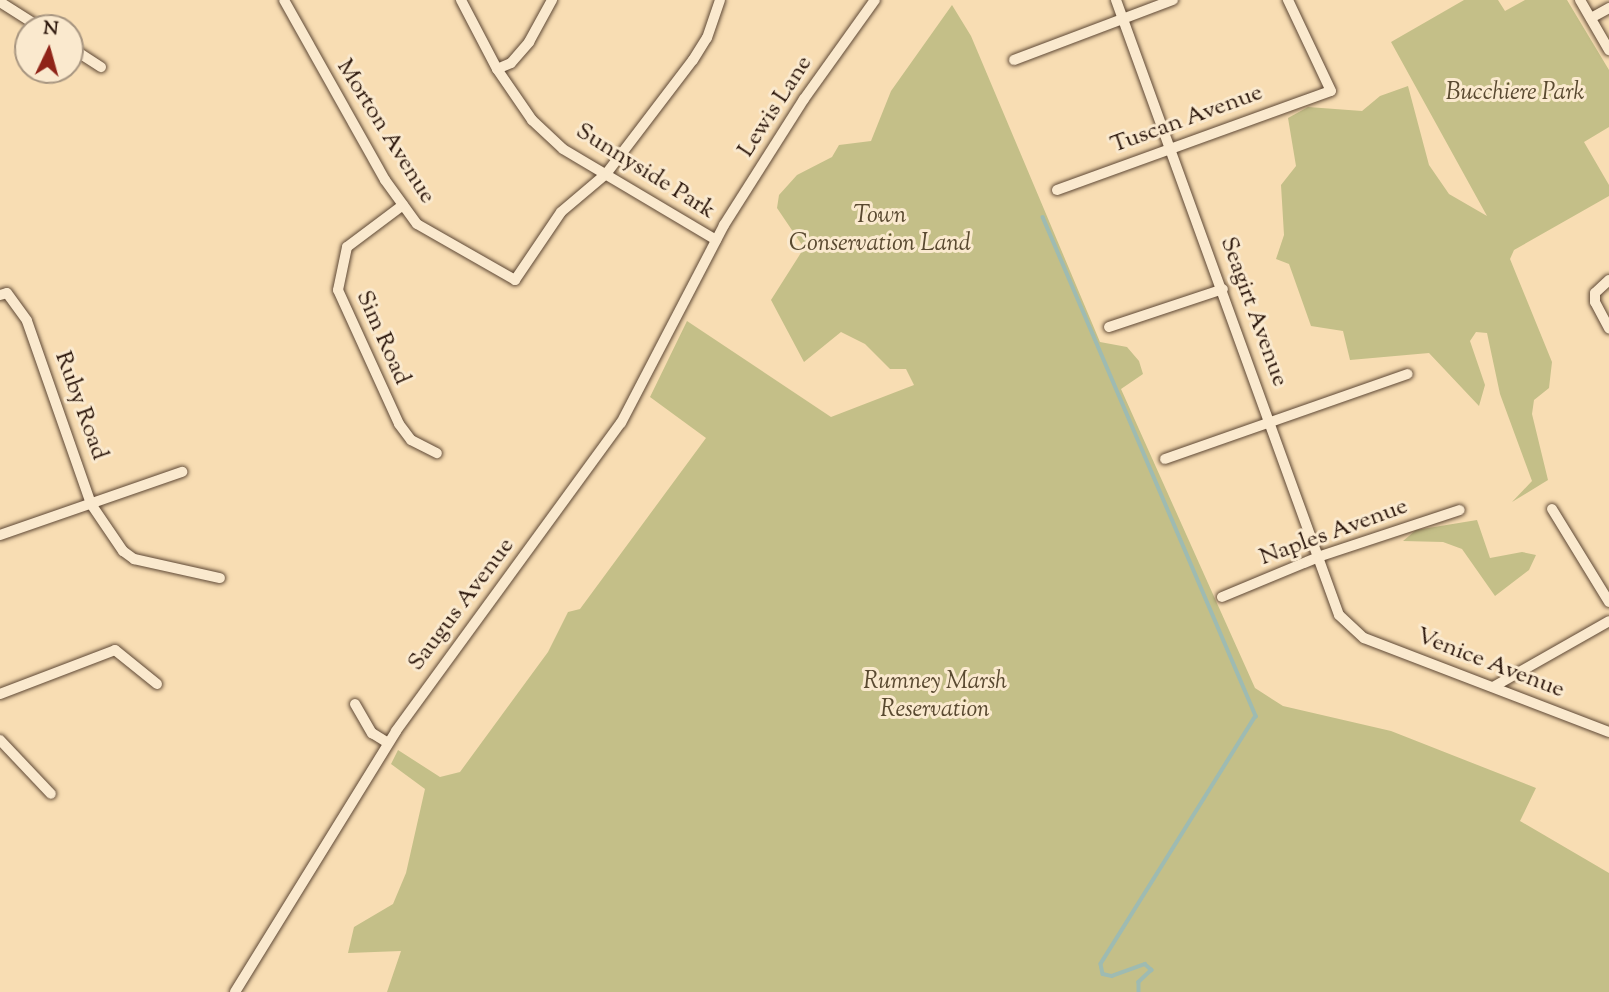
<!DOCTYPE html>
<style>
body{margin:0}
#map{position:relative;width:1609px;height:992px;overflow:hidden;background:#f8ddb3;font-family:"Sorts Mill Goudy",serif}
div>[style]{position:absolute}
.green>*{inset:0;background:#c4bf88}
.stream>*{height:3.5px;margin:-1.75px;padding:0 1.75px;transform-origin:1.75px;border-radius:1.75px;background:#9ebbb2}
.roads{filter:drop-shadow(0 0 2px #5e4835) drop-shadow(0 0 2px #5e4835)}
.street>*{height:10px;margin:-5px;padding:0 5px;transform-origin:5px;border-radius:5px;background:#fae9ce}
span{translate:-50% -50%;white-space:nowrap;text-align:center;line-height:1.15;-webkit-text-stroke:6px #fae9ce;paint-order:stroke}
.park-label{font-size:24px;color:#594930;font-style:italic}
.street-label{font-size:24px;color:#2b160b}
.north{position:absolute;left:14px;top:14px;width:70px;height:70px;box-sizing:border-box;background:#fae9ce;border:2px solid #a79580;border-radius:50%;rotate:5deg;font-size:19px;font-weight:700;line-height:28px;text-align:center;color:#2b160b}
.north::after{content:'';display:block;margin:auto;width:24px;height:32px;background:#8f2418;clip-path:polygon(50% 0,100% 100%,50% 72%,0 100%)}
</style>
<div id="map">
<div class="green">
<i style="clip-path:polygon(1464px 0,1498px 0,1505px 11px,1525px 0,1567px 0,1609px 70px,1609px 127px,1584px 142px,1609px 185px,1609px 196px,1514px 250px,1510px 259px,1552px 362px,1549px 388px,1534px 400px,1532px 414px,1548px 480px,1512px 502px,1532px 481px,1500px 394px,1487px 333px,1476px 332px,1470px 341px,1485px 385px,1479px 406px,1429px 353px,1350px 360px,1343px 331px,1311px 326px,1289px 264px,1276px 259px,1284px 235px,1281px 185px,1296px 166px,1288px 118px,1308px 107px,1362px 111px,1380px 96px,1408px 86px,1429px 165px,1449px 194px,1487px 216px,1391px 42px)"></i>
<i style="clip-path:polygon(952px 5px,971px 36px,1100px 342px,1127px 347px,1139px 361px,1143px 374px,1121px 389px,1255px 688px,1283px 706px,1391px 731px,1536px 788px,1520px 821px,1609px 873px,1609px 992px,387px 992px,401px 951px,348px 953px,354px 927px,393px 904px,406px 873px,425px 789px,391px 764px,398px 750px,440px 777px,460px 772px,548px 652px,568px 612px,580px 609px,706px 438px,650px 397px,687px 321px,831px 417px,914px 385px,906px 369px,890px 369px,865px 344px,841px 332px,804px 362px,771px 300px,804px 248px,777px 208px,779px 195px,797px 175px,832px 157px,839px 145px,871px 141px,891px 91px)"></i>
<i style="clip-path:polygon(1477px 520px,1490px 558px,1522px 552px,1536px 555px,1529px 570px,1495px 596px,1462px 549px,1443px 542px,1403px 541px,1416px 530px)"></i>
</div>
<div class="stream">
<i style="left:1043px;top:217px;width:543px;rotate:66.88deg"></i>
<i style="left:1256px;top:716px;width:292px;rotate:122deg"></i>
<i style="left:1101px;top:964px;width:10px;rotate:79deg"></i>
<i style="left:1103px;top:974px;width:9px;rotate:13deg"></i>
<i style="left:1112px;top:976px;width:35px;rotate:-20deg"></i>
<i style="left:1145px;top:964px;width:9px;rotate:41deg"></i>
<i style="left:1152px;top:970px;width:18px;rotate:137deg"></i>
<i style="left:1139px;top:982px;width:10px;rotate:90deg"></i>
</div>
<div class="roads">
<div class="street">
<i style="left:284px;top:0;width:206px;rotate:60.7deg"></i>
<i style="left:385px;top:180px;width:54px;rotate:54deg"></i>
<i style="left:417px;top:224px;width:113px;rotate:29.7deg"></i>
<i style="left:515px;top:280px;width:82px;rotate:-55.9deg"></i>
<i style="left:561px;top:212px;width:59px;rotate:-40.2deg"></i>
<i style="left:606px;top:174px;width:143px;rotate:-52.7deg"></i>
<i style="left:693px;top:60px;width:26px;rotate:-58deg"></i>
<i style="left:707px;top:38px;width:40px;rotate:-71.1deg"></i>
<i style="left:461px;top:0;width:78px;rotate:62.4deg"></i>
<i style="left:497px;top:69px;width:62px;rotate:55.5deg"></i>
<i style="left:532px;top:120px;width:42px;rotate:43.1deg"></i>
<i style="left:563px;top:149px;width:178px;rotate:30.7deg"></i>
<i style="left:1116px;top:0;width:654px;rotate:70.07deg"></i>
<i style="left:1339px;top:615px;width:34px;rotate:43deg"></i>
<i style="left:1364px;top:638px;width:262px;rotate:21deg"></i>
<i style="left:1580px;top:0;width:58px;rotate:59.9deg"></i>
<i style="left:0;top:2px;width:49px;rotate:32.4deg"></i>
<i style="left:1591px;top:18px;width:21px;rotate:-29deg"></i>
<i style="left:70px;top:47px;width:37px;rotate:33deg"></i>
<i style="left:1014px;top:60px;width:170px;rotate:-20.7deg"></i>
<i style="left:497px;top:69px;width:15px;rotate:-23deg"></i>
<i style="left:511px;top:63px;width:28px;rotate:-49deg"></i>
<i style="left:529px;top:42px;width:48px;rotate:-61.3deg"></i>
<i style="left:1057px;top:190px;width:291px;rotate:-19.9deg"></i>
<i style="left:1331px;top:91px;width:101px;rotate:-115.3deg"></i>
<i style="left:403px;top:205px;width:70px;rotate:143.1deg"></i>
<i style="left:347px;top:247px;width:44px;rotate:101.8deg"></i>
<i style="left:338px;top:290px;width:147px;rotate:65.5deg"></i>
<i style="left:399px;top:424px;width:20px;rotate:53deg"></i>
<i style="left:411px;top:440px;width:29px;rotate:27deg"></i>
<i style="left:1609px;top:280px;width:19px;rotate:137deg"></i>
<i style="left:1595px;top:293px;width:9px;rotate:90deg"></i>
<i style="left:1595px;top:302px;width:30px;rotate:62deg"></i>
<i style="left:0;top:295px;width:7px;rotate:-16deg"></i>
<i style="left:7px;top:293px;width:34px;rotate:54deg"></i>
<i style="left:27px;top:321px;width:194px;rotate:70.7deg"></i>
<i style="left:91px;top:504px;width:57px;rotate:55.8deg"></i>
<i style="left:123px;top:551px;width:14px;rotate:36deg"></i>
<i style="left:134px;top:559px;width:88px;rotate:12.5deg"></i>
<i style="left:1109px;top:327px;width:120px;rotate:-18.4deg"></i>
<i style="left:1165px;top:459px;width:257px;rotate:-19.3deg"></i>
<i style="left:1552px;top:509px;width:109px;rotate:58.5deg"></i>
<i style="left:0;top:535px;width:193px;rotate:-19.1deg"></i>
<i style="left:1222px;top:597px;width:107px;rotate:-22.5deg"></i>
<i style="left:1321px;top:556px;width:146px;rotate:-18.3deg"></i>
<i style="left:1493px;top:687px;width:133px;rotate:-29.6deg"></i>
<i style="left:0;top:694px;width:123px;rotate:-20.9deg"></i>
<i style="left:115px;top:650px;width:54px;rotate:39deg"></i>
<i style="left:355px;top:704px;width:34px;rotate:60deg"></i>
<i style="left:372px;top:733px;width:19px;rotate:32deg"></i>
<i style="left:0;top:740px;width:74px;rotate:46.6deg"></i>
<i style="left:235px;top:992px;width:307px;rotate:-58.3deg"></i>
<i style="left:396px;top:731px;width:381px;rotate:-53.9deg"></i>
<i style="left:621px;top:423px;width:223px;rotate:-62.5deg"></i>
<i style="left:724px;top:225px;width:149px;rotate:-57.6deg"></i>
<i style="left:804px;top:99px;width:122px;rotate:-54.4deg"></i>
</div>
</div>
<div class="park-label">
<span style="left:1515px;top:94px">Bucchiere Park</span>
<span style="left:880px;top:231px">Town<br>Conservation Land</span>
<span style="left:935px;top:697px">Rumney Marsh<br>Reservation</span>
</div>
<div class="street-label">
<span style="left:776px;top:107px;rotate:-57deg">Lewis Lane</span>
<span style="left:1187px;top:120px;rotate:-20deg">Tuscan Avenue</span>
<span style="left:385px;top:132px;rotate:58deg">Morton Avenue</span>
<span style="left:645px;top:172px;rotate:32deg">Sunnyside Park</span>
<span style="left:1253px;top:312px;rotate:70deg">Seagirt Avenue</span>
<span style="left:382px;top:338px;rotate:66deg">Sim Road</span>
<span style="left:80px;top:406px;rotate:70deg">Ruby Road</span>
<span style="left:1334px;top:533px;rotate:-20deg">Naples Avenue</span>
<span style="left:462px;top:605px;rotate:-53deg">Saugus Avenue</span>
<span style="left:1490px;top:664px;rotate:21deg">Venice Avenue</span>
</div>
<div class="north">N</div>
</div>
